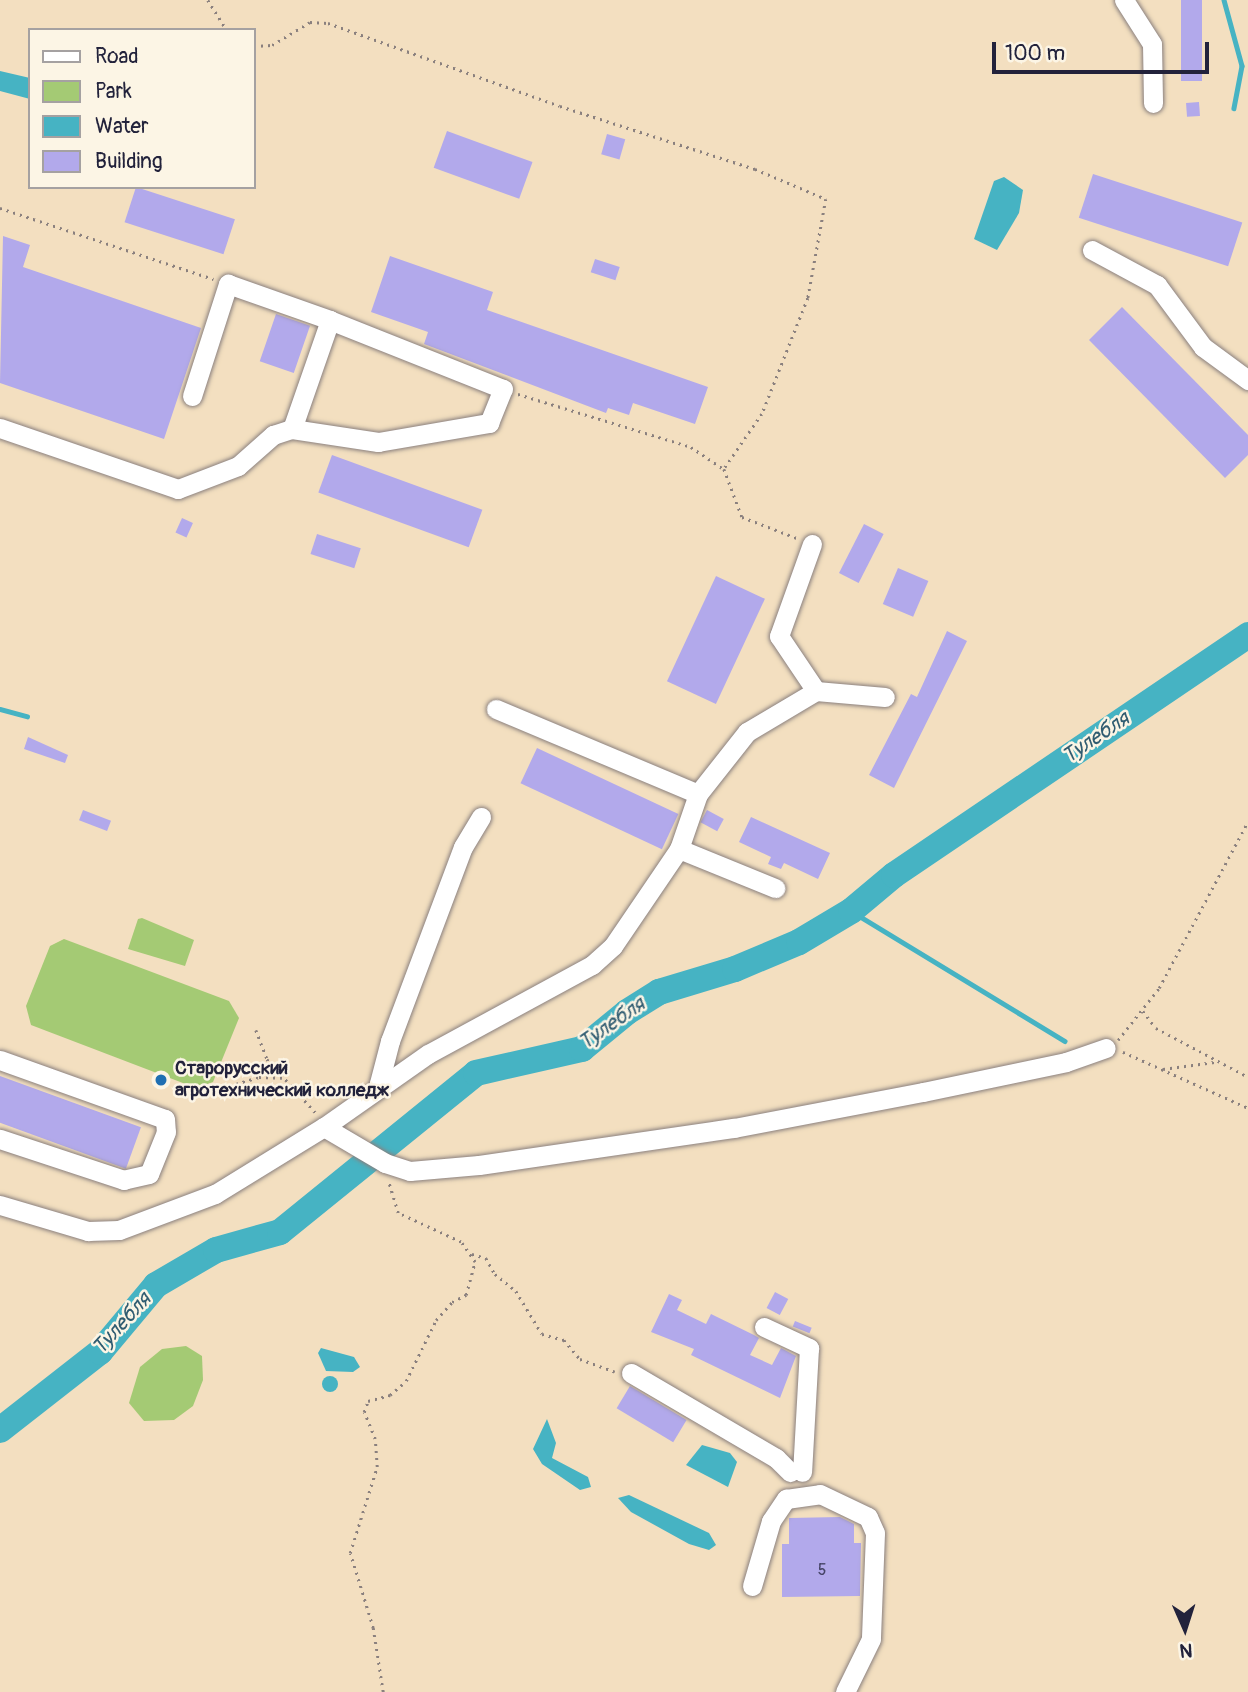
<!DOCTYPE html>
<meta charset="utf-8">
<style>
body{margin:0}
#map{position:relative;width:1248px;height:1692px;overflow:hidden;background:#f3dfc0;font-family:Pangolin,sans-serif}
div>[style]{position:absolute}
.green>*{inset:0;background:#a4ca74}
.water>*{inset:0;background:#46b3c3}
.round{border-radius:50%}
.stream>*{height:4.5px;margin:-2.25px;padding:0 2.25px;transform-origin:2.25px;border-radius:2.25px;background:#46b3c3}
.river>*{height:26px;margin:-13px;padding:0 13px;transform-origin:13px;border-radius:13px;background:#46b3c3}
.building>*{inset:0;background:#b2a9eb;transform-origin:0 0}
.path>*{height:2.5px;margin-top:-1.25px;transform-origin:0;background:repeating-linear-gradient(90deg,#8a807e 0 2px,transparent 0 7px)}
.roads{filter:drop-shadow(0 0 2px #8a807e) drop-shadow(0 0 2px #8a807e)}
.minor>*{height:19px;margin:-9.5px;padding:0 9.5px;transform-origin:9.5px;border-radius:9.5px;background:#fff}
.dots>*{width:19px;height:19px;translate:-50% -50%;box-sizing:border-box;border:4px solid #fcf5e5;border-radius:50%}
span{translate:-50% -50%;white-space:nowrap;text-align:center;line-height:1.15;-webkit-text-stroke:5px #fcf5e5;paint-order:stroke}
.number-label{font-size:16px;color:#464467}
.number-label span{-webkit-text-stroke-width:0}
.poi-label{font-size:19px;color:#22223b;font-weight:700}
.left{translate:0 -50%;text-align:left}
.water-label{font-size:21px;color:#305c71;font-style:italic}
.legend{position:absolute;left:28px;top:28px;width:228px;height:161px;box-sizing:border-box;background:#fcf5e5;border:2px solid #a5a1a1;margin:0;padding:9px 12px;list-style:none;font-size:21px;color:#22223b}
.legend li{display:flex;align-items:center;gap:14px;height:35px}
.legend b{width:35px;border:2px solid #a5a1a1}
.north{position:absolute;left:1150px;top:1594px;width:70px;height:70px;-webkit-text-stroke:5px #fcf5e5;paint-order:stroke;rotate:177deg;font-size:19px;font-weight:700;line-height:28px;text-align:center;color:#22223b}
.north::after{content:'';display:block;margin:auto;width:24px;height:32px;background:#22223b;clip-path:polygon(50% 0,100% 100%,50% 72%,0 100%)}
.scale{position:absolute;left:992px;top:42px;width:217px;height:32px;box-sizing:border-box;border:4px solid #22223b;border-top:0;padding-left:9px;font-size:21px;line-height:24px;white-space:nowrap;color:#22223b;-webkit-text-stroke:5px #fcf5e5;paint-order:stroke}
</style>
<div id="map">
<div class="green">
<i style="clip-path:polygon(142px 918px,194px 940px,185px 966px,128px 949px,138px 919px)"></i>
<i style="clip-path:polygon(64px 939px,229px 1001px,239px 1018px,213px 1082px,196px 1088px,31px 1025px,26px 1006px,50px 946px)"></i>
<i style="clip-path:polygon(186px 1346px,202px 1356px,203px 1380px,193px 1406px,174px 1420px,144px 1421px,129px 1403px,140px 1367px,162px 1349px)"></i>
</div>
<div class="water">
<i style="clip-path:polygon(0 71px,30px 78px,30px 99px,0 91px)"></i>
<i style="clip-path:polygon(1004px 177px,1023px 190px,1019px 213px,997px 250px,974px 239px,994px 181px)"></i>
<i style="clip-path:polygon(321px 1348px,354px 1357px,360px 1367px,353px 1372px,326px 1371px,318px 1353px)"></i>
<i class="round" style="left:322px;top:1376px;width:16px;height:16px"></i>
<i style="clip-path:polygon(547px 1419px,556px 1443px,552px 1458px,588px 1477px,591px 1487px,580px 1490px,542px 1464px,533px 1449px)"></i>
<i style="clip-path:polygon(702px 1445px,730px 1453px,737px 1462px,728px 1487px,686px 1465px)"></i>
<i style="clip-path:polygon(629px 1495px,709px 1533px,716px 1545px,709px 1550px,689px 1544px,631px 1512px,618px 1498px)"></i>
</div>
<div class="stream">
<i style="left:1224px;top:0;width:68px;rotate:74.7deg"></i>
<i style="left:1242px;top:66px;width:43px;rotate:100.8deg"></i>
<i style="left:0;top:709px;width:28px;rotate:15deg"></i>
<i style="left:851px;top:911px;width:250px;rotate:31.3deg"></i>
</div>
<div class="river">
<i style="left:0;top:1430px;width:127px;rotate:-38deg"></i>
<i style="left:100px;top:1352px;width:87px;rotate:-50.1deg"></i>
<i style="left:156px;top:1285px;width:69px;rotate:-30.3deg"></i>
<i style="left:216px;top:1250px;width:66px;rotate:-15.7deg"></i>
<i style="left:280px;top:1232px;width:252px;rotate:-39deg"></i>
<i style="left:476px;top:1073px;width:109px;rotate:-12.8deg"></i>
<i style="left:582px;top:1049px;width:58px;rotate:-39.4deg"></i>
<i style="left:627px;top:1012px;width:38px;rotate:-32deg"></i>
<i style="left:659px;top:992px;width:79px;rotate:-16.8deg"></i>
<i style="left:735px;top:969px;width:69px;rotate:-22.9deg"></i>
<i style="left:799px;top:942px;width:61px;rotate:-30.8deg"></i>
<i style="left:851px;top:911px;width:56px;rotate:-39.9deg"></i>
<i style="left:894px;top:875px;width:428px;rotate:-34.1deg"></i>
</div>
<div class="building">
<i style="left:1181px;top:0;width:21px;height:81px"></i>
<i style="left:1199px;top:102px;width:14px;height:13px;rotate:86deg"></i>
<i style="left:447px;top:131px;width:91px;height:39px;rotate:20deg"></i>
<i style="left:607px;top:134px;width:19px;height:21px;rotate:16deg"></i>
<i style="left:1093px;top:174px;width:157px;height:46px;rotate:18deg"></i>
<i style="left:136px;top:187px;width:104px;height:37px;rotate:18deg"></i>
<i style="clip-path:polygon(3px 236px,30px 245px,23px 267px,201px 328px,164px 439px,0 383px)"></i>
<i style="clip-path:polygon(390px 256px,493px 292px,487px 310px,708px 387px,695px 424px,633px 403px,629px 415px,608px 408px,606px 413px,424px 344px,428px 332px,371px 312px)"></i>
<i style="left:595px;top:259px;width:26px;height:14px;rotate:18deg"></i>
<i style="clip-path:polygon(1122px 307px,1248px 435px,1248px 455px,1225px 478px,1089px 340px)"></i>
<i style="left:276px;top:314px;width:36px;height:50px;rotate:19deg"></i>
<i style="left:332px;top:455px;width:160px;height:40px;rotate:20deg"></i>
<i style="left:182px;top:518px;width:12px;height:16px;rotate:24deg"></i>
<i style="left:864px;top:524px;width:22px;height:55px;rotate:27deg"></i>
<i style="left:317px;top:534px;width:46px;height:21px;rotate:18deg"></i>
<i style="left:898px;top:568px;width:33px;height:39px;rotate:23deg"></i>
<i style="left:716px;top:576px;width:54px;height:116px;rotate:25deg"></i>
<i style="clip-path:polygon(947px 631px,967px 641px,894px 788px,869px 775px,911px 694px,917px 697px)"></i>
<i style="clip-path:polygon(28px 737px,68px 755px,65px 763px,24px 749px)"></i>
<i style="left:537px;top:748px;width:156px;height:39px;rotate:25deg"></i>
<i style="left:83px;top:810px;width:30px;height:11px;rotate:21deg"></i>
<i style="left:707px;top:810px;width:19px;height:14px;rotate:28deg"></i>
<i style="clip-path:polygon(751px 817px,830px 853px,818px 879px,784px 863px,781px 869px,768px 864px,771px 857px,739px 842px)"></i>
<i style="left:0;top:1076px;width:150px;height:44px;rotate:20deg"></i>
<i style="left:775px;top:1292px;width:15px;height:18px;rotate:28deg"></i>
<i style="clip-path:polygon(669px 1294px,682px 1300px,677px 1310px,706px 1324px,711px 1314px,754px 1335px,759px 1338px,750px 1355px,772px 1365px,781px 1348px,796px 1356px,780px 1398px,691px 1355px,694px 1349px,651px 1332px)"></i>
<i style="left:795px;top:1321px;width:18px;height:6px;rotate:22deg"></i>
<i style="left:630px;top:1386px;width:66px;height:26px;rotate:31deg"></i>
<i style="clip-path:polygon(840px 1517px,854px 1524px,854px 1543px,861px 1543px,860px 1596px,782px 1597px,782px 1544px,789px 1544px,789px 1518px)"></i>
</div>
<div class="path">
<i style="left:208px;top:0;width:36px;rotate:58deg"></i>
<i style="left:254px;top:46px;width:18px;rotate:-3deg"></i>
<i style="left:272px;top:45px;width:44px;rotate:-31.2deg"></i>
<i style="left:310px;top:22px;width:18px;rotate:3deg"></i>
<i style="left:328px;top:23px;width:246px;rotate:19.7deg"></i>
<i style="left:560px;top:106px;width:205px;rotate:17.9deg"></i>
<i style="left:755px;top:169px;width:77px;rotate:22.9deg"></i>
<i style="left:826px;top:199px;width:101px;rotate:100.3deg"></i>
<i style="left:808px;top:298px;width:125px;rotate:111.6deg"></i>
<i style="left:762px;top:414px;width:67px;rotate:124.6deg"></i>
<i style="left:724px;top:469px;width:51px;rotate:69.4deg"></i>
<i style="left:742px;top:517px;width:59px;rotate:20.9deg"></i>
<i style="left:0;top:208px;width:225px;rotate:18.4deg"></i>
<i style="left:518px;top:394px;width:181px;rotate:17deg"></i>
<i style="left:691px;top:447px;width:40px;rotate:34deg"></i>
<i style="left:1143px;top:1011px;width:21px;rotate:53deg"></i>
<i style="left:1156px;top:1028px;width:104px;rotate:28deg"></i>
<i style="left:256px;top:1030px;width:31px;rotate:69deg"></i>
<i style="left:267px;top:1059px;width:72px;rotate:47.8deg"></i>
<i style="left:1118px;top:1040px;width:66px;rotate:-51.7deg"></i>
<i style="left:1159px;top:988px;width:189px;rotate:-61.9deg"></i>
<i style="left:1123px;top:1052px;width:137px;rotate:24.1deg"></i>
<i style="left:1163px;top:1069px;width:52px;rotate:-7.7deg"></i>
<i style="left:236px;top:1084px;width:24px;rotate:-17deg"></i>
<i style="left:259px;top:1077px;width:23px;rotate:2deg"></i>
<i style="left:472px;top:1254px;width:15px;rotate:16deg"></i>
<i style="left:486px;top:1258px;width:18px;rotate:61deg"></i>
<i style="left:495px;top:1274px;width:27px;rotate:39deg"></i>
<i style="left:516px;top:1291px;width:50px;rotate:58.8deg"></i>
<i style="left:542px;top:1334px;width:23px;rotate:15deg"></i>
<i style="left:564px;top:1340px;width:25px;rotate:50deg"></i>
<i style="left:580px;top:1359px;width:37px;rotate:20deg"></i>
<i style="left:383px;top:1692px;width:65px;rotate:-98.9deg"></i>
<i style="left:373px;top:1628px;width:78px;rotate:-107deg"></i>
<i style="left:350px;top:1553px;width:90px;rotate:-72.6deg"></i>
<i style="left:377px;top:1467px;width:28px;rotate:-94deg"></i>
<i style="left:375px;top:1439px;width:29px;rotate:-112deg"></i>
<i style="left:364px;top:1412px;width:12px;rotate:-70deg"></i>
<i style="left:368px;top:1401px;width:23px;rotate:-15deg"></i>
<i style="left:390px;top:1395px;width:21px;rotate:-41deg"></i>
<i style="left:406px;top:1381px;width:68px;rotate:-63.8deg"></i>
<i style="left:436px;top:1320px;width:24px;rotate:-48deg"></i>
<i style="left:452px;top:1302px;width:16px;rotate:-27deg"></i>
<i style="left:466px;top:1295px;width:34px;rotate:-75deg"></i>
<i style="left:475px;top:1262px;width:24px;rotate:-125deg"></i>
<i style="left:461px;top:1242px;width:69px;rotate:-155.3deg"></i>
<i style="left:398px;top:1213px;width:31px;rotate:-107deg"></i>
</div>
<div class="roads">
<div class="minor">
<i style="left:1124px;top:0;width:52px;rotate:57.5deg"></i>
<i style="left:1152px;top:44px;width:59px;rotate:89deg"></i>
<i style="left:1092px;top:250px;width:74px;rotate:28.3deg"></i>
<i style="left:1157px;top:285px;width:77px;rotate:53.4deg"></i>
<i style="left:1203px;top:347px;width:56px;rotate:36.3deg"></i>
<i style="left:192px;top:396px;width:118px;rotate:-72.2deg"></i>
<i style="left:228px;top:284px;width:108px;rotate:19.4deg"></i>
<i style="left:0;top:428px;width:188px;rotate:18.9deg"></i>
<i style="left:178px;top:489px;width:64px;rotate:-21deg"></i>
<i style="left:238px;top:466px;width:47px;rotate:-41.5deg"></i>
<i style="left:273px;top:435px;width:20px;rotate:-18deg"></i>
<i style="left:292px;top:429px;width:87px;rotate:8.6deg"></i>
<i style="left:378px;top:442px;width:113px;rotate:-9.7deg"></i>
<i style="left:489px;top:423px;width:37px;rotate:-68deg"></i>
<i style="left:503px;top:389px;width:186px;rotate:-158.3deg"></i>
<i style="left:330px;top:320px;width:115px;rotate:109.2deg"></i>
<i style="left:812px;top:544px;width:98px;rotate:109.7deg"></i>
<i style="left:779px;top:636px;width:66px;rotate:56.1deg"></i>
<i style="left:496px;top:709px;width:219px;rotate:22.8deg"></i>
<i style="left:679px;top:849px;width:104px;rotate:22.1deg"></i>
<i style="left:0;top:1060px;width:175px;rotate:19.7deg"></i>
<i style="left:165px;top:1119px;width:13px;rotate:86deg"></i>
<i style="left:166px;top:1132px;width:45px;rotate:112deg"></i>
<i style="left:149px;top:1174px;width:26px;rotate:167deg"></i>
<i style="left:124px;top:1180px;width:131px;rotate:-161.7deg"></i>
<i style="left:378px;top:1087px;width:48px;rotate:-75.4deg"></i>
<i style="left:390px;top:1041px;width:207px;rotate:-69.4deg"></i>
<i style="left:463px;top:847px;width:35px;rotate:-59deg"></i>
<i style="left:324px;top:1127px;width:71px;rotate:30.5deg"></i>
<i style="left:385px;top:1163px;width:26px;rotate:18deg"></i>
<i style="left:410px;top:1171px;width:69px;rotate:-5deg"></i>
<i style="left:479px;top:1165px;width:258px;rotate:-8.3deg"></i>
<i style="left:734px;top:1128px;width:192px;rotate:-10.8deg"></i>
<i style="left:923px;top:1092px;width:146px;rotate:-11.8deg"></i>
<i style="left:1066px;top:1062px;width:42px;rotate:-19.3deg"></i>
<i style="left:0;top:1205px;width:92px;rotate:16.5deg"></i>
<i style="left:88px;top:1231px;width:31px;rotate:-2deg"></i>
<i style="left:119px;top:1230px;width:103px;rotate:-20.6deg"></i>
<i style="left:215px;top:1194px;width:128px;rotate:-31.6deg"></i>
<i style="left:324px;top:1127px;width:127px;rotate:-35.1deg"></i>
<i style="left:428px;top:1054px;width:187px;rotate:-28.5deg"></i>
<i style="left:592px;top:965px;width:28px;rotate:-42deg"></i>
<i style="left:613px;top:946px;width:117px;rotate:-55.8deg"></i>
<i style="left:679px;top:849px;width:58px;rotate:-70.9deg"></i>
<i style="left:698px;top:794px;width:79px;rotate:-51.7deg"></i>
<i style="left:747px;top:732px;width:80px;rotate:-30.7deg"></i>
<i style="left:816px;top:691px;width:69px;rotate:5deg"></i>
<i style="left:764px;top:1327px;width:50px;rotate:25deg"></i>
<i style="left:809px;top:1348px;width:124px;rotate:93.2deg"></i>
<i style="left:631px;top:1373px;width:168px;rotate:30.4deg"></i>
<i style="left:776px;top:1458px;width:20px;rotate:45deg"></i>
<i style="left:752px;top:1586px;width:68px;rotate:-73.7deg"></i>
<i style="left:771px;top:1521px;width:27px;rotate:-56deg"></i>
<i style="left:786px;top:1499px;width:34px;rotate:-8deg"></i>
<i style="left:820px;top:1494px;width:53px;rotate:25.6deg"></i>
<i style="left:868px;top:1517px;width:17px;rotate:66deg"></i>
<i style="left:875px;top:1533px;width:106px;rotate:92.2deg"></i>
<i style="left:871px;top:1639px;width:59px;rotate:116.1deg"></i>
</div>
</div>
<div class="dots">
<i style="left:161px;top:1080px;background:#1f6fb2"></i>
</div>
<div class="number-label">
<span style="left:822px;top:1570px">5</span>
</div>
<div class="poi-label">
<span class="left" style="left:175px;top:1080px">Старорусский<br>агротехнический колледж</span>
</div>
<div class="water-label">
<span style="left:1096px;top:738px;rotate:-34deg">Тулебля</span>
<span style="left:612px;top:1024px;rotate:-35deg">Тулебля</span>
<span style="left:122px;top:1324px;rotate:-48deg">Тулебля</span>
</div>
<ul class="legend">
<li><b style="height:9px;background:#fff"></b>Road</li>
<li><b style="height:19px;background:#a4ca74"></b>Park</li>
<li><b style="height:19px;background:#46b3c3"></b>Water</li>
<li><b style="height:19px;background:#b2a9eb"></b>Building</li>
</ul>
<div class="north">N</div>
<div class="scale">100 m</div>
</div>
